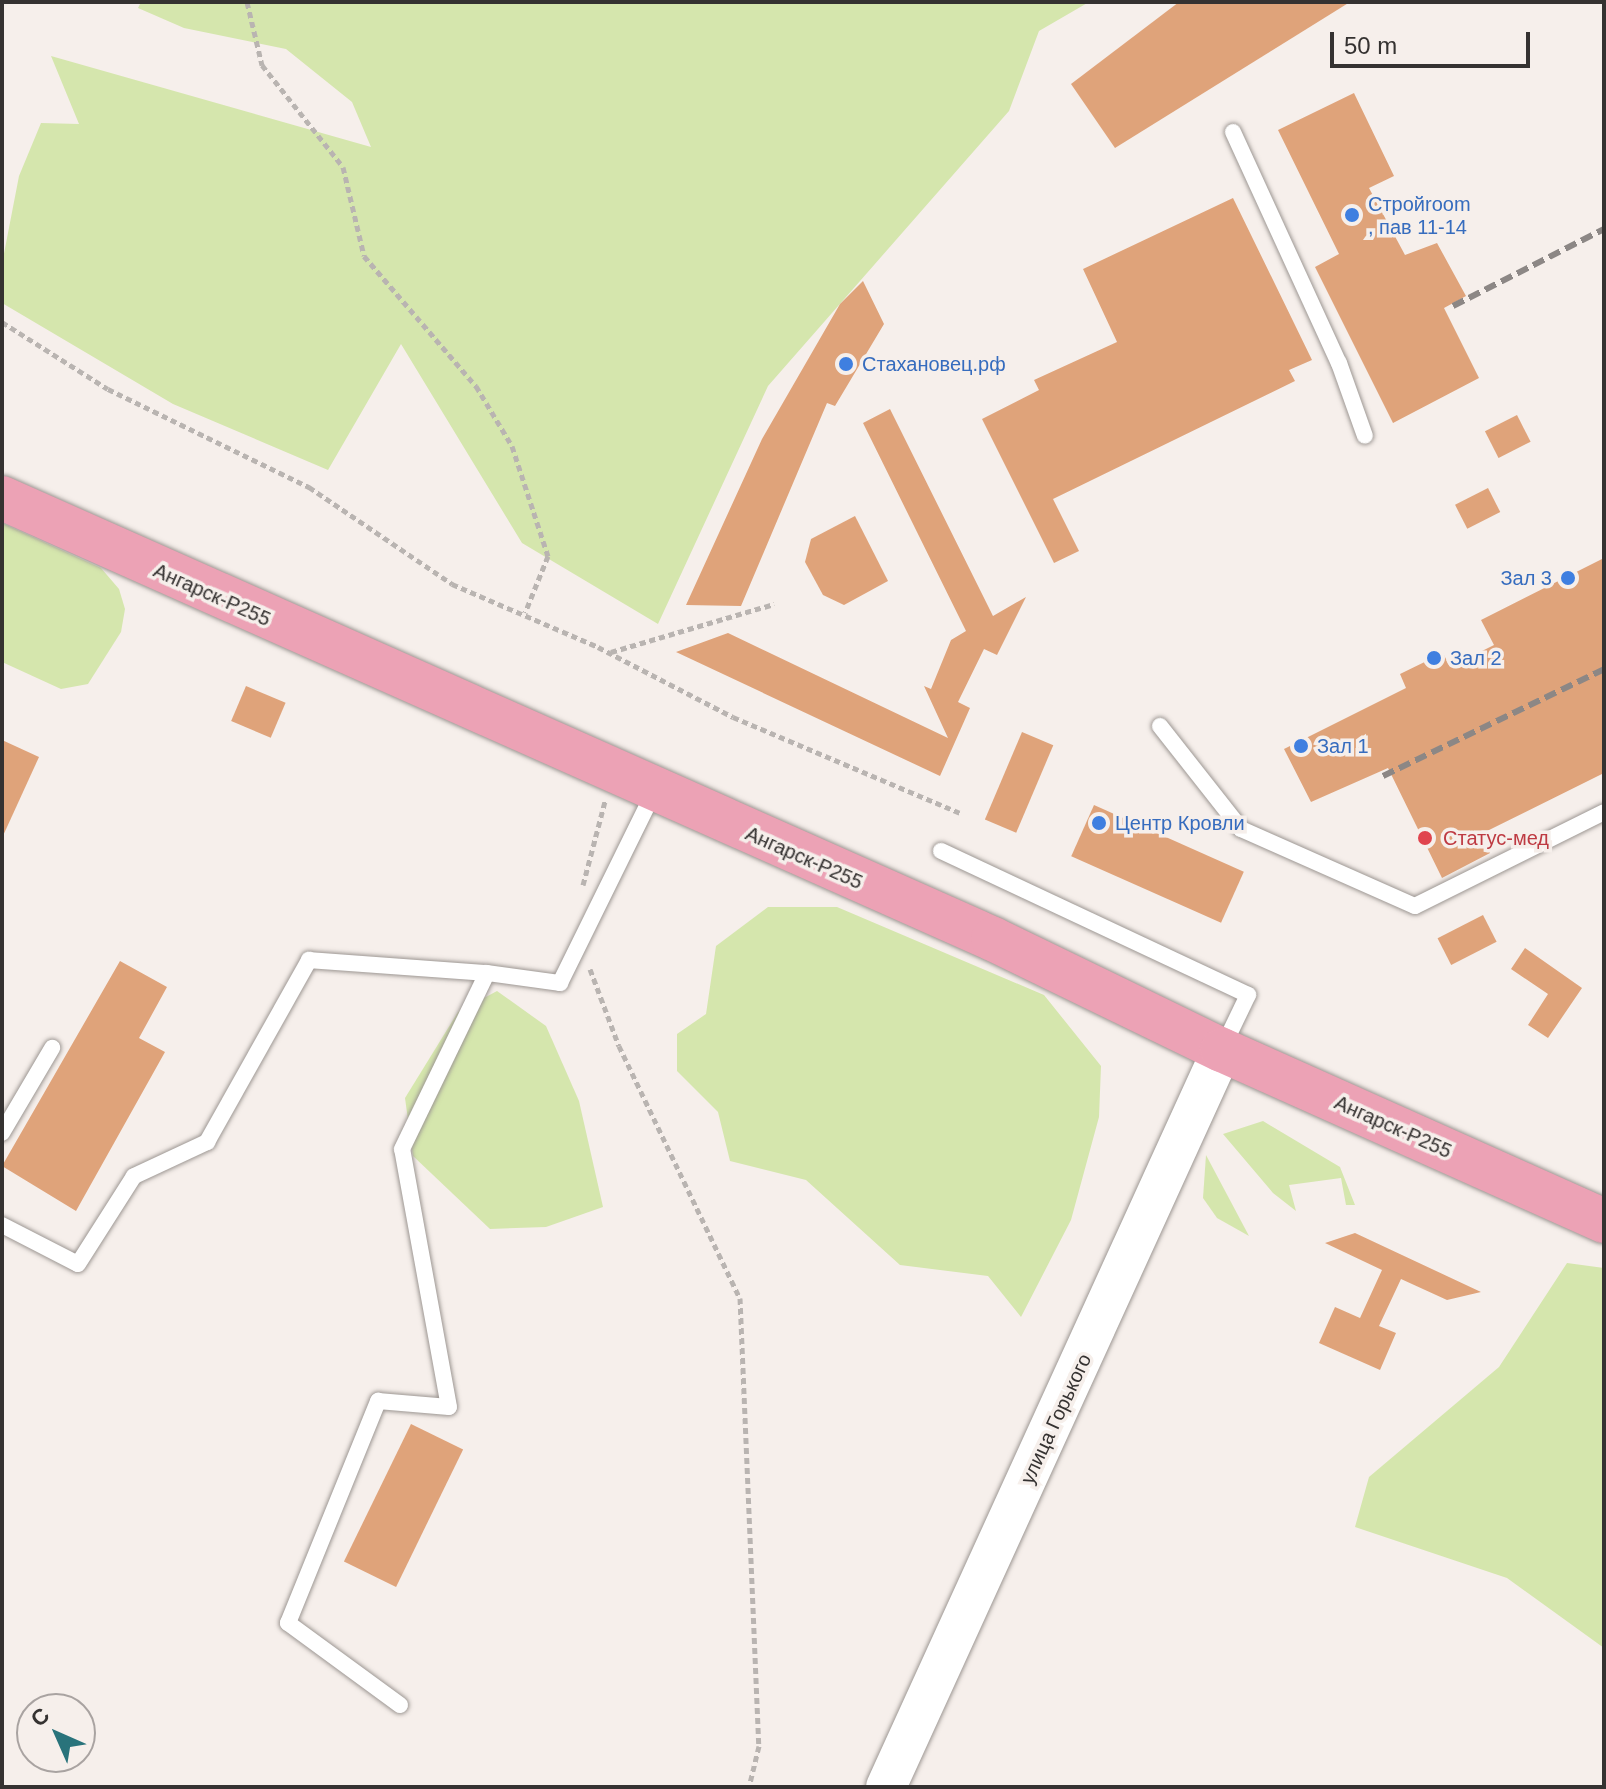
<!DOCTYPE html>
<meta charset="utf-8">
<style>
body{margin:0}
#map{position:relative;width:1606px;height:1789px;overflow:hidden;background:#f6efeb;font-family:Arial,sans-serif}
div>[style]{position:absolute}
.green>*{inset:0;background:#d5e6ad}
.building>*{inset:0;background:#dfa37a;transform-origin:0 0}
.path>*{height:5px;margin-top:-2.5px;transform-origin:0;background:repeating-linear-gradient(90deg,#b9b4b1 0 6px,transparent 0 10px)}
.roads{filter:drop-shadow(0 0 2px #9d9793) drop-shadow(0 0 2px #9d9793)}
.service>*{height:16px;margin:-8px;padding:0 8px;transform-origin:8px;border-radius:8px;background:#fff}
.tertiary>*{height:40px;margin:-20px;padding:0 20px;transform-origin:20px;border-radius:20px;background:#fff}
.primary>*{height:44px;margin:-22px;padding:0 22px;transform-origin:22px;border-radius:22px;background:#eca2b5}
.rail>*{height:6px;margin-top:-3px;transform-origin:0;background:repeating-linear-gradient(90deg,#8c8785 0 12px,transparent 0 18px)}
.dots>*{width:22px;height:22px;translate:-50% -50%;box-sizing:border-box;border:4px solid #f6efeb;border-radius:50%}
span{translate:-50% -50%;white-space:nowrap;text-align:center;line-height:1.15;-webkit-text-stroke:7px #f6efeb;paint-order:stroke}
.shop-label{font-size:20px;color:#366cbe}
.left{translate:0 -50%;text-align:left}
.right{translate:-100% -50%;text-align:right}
.street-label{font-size:20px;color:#353231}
.health-label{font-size:20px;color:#be3a42}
.frame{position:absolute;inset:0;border:4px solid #353231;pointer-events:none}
.north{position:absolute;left:16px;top:1693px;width:80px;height:80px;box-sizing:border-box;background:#f6efeb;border:2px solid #a9a3a1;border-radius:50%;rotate:315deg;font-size:22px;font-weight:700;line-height:32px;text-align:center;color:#353231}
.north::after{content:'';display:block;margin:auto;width:28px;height:36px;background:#29737b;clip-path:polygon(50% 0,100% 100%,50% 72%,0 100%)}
.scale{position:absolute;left:1330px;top:32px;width:200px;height:36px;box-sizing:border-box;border:4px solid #353231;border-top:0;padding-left:10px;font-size:24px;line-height:28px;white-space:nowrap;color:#353231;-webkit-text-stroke:6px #f6efeb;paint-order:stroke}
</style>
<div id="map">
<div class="green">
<i style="clip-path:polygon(141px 2px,1089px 2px,1039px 31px,1009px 111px,768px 386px,658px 624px,522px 543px,401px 344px,328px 470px,173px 404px,2px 303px,2px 264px,19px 176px,41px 123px,79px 124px,51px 56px,371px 147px,352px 102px,286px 49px,184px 28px,138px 8px)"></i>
<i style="clip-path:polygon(2px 523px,101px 568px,119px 589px,125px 609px,121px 632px,88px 684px,61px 689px,2px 662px)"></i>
<i style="clip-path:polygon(768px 907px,837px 907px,1044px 995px,1101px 1066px,1099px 1117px,1071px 1220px,1021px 1317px,988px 1276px,900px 1265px,806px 1180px,730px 1161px,718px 1112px,677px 1071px,677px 1034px,706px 1014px,716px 946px)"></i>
<i style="clip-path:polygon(497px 991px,546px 1026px,579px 1101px,603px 1207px,546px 1227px,490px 1229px,413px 1156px,405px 1098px,458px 1012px)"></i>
<i style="clip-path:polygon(1263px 1121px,1340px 1167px,1355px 1205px,1346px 1205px,1341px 1178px,1289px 1185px,1296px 1211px,1273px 1193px,1223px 1134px)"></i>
<i style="clip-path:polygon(1206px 1155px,1249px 1236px,1217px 1218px,1203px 1198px)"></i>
<i style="clip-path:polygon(1567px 1263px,1604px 1268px,1604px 1648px,1507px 1578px,1355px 1527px,1369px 1477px,1499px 1367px)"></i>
</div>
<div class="building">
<i style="clip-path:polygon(1179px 2px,1350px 2px,1115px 148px,1071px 84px)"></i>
<i style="clip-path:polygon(1354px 93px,1394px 176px,1369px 188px,1405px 255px,1437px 243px,1466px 296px,1444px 308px,1479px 378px,1393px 423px,1315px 267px,1339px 254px,1278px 130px)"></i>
<i style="clip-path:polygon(1233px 198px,1312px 360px,1289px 370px,1295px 381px,1053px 499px,1079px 551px,1054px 563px,982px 419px,1039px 390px,1034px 380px,1117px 342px,1083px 269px)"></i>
<i style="clip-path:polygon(863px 281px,884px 324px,835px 406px,827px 403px,741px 606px,686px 605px,762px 439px,840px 304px)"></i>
<i style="clip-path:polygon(890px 409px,993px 616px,1026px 597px,997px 655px,984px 649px,958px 702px,970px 708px,940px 776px,676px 652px,728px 633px,948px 738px,924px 686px,931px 689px,951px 640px,966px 631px,863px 423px)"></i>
<i style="left:1517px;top:415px;width:30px;height:36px;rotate:63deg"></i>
<i style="left:1488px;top:488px;width:27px;height:37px;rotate:63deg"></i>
<i style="clip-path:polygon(855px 516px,888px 581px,844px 605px,823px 595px,805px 562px,811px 539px)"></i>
<i style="clip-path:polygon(1604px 558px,1604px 773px,1481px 834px,1490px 853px,1442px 878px,1388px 768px,1311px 802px,1284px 749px,1406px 688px,1400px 674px,1443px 653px,1450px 667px,1494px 645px,1481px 620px)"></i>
<i style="left:246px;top:686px;width:43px;height:38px;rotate:23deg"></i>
<i style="left:1022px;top:732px;width:34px;height:95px;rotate:23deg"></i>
<i style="clip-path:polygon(2px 740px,39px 757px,2px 838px)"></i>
<i style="left:1094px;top:805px;width:164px;height:56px;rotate:24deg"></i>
<i style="left:1483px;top:915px;width:30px;height:51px;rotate:63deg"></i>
<i style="clip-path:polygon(1525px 948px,1582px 988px,1548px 1038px,1528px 1025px,1548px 994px,1511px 969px)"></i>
<i style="clip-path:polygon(120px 961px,167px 987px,139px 1038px,165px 1052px,76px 1211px,2px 1166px)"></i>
<i style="clip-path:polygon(1355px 1233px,1481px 1292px,1447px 1300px,1401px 1279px,1379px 1326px,1396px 1333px,1380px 1370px,1319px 1343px,1335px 1307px,1360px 1318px,1382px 1270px,1325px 1243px)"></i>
<i style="left:411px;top:1424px;width:58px;height:153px;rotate:26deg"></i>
</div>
<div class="path">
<i style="left:247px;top:2px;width:65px;rotate:76.6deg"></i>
<i style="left:262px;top:65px;width:130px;rotate:51.5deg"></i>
<i style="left:343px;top:167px;width:91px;rotate:76.7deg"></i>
<i style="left:364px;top:256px;width:172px;rotate:49.3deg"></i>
<i style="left:476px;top:386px;width:70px;rotate:59deg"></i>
<i style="left:512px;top:446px;width:116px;rotate:71.9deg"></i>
<i style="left:548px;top:556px;width:61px;rotate:112deg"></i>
<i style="left:2px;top:322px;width:125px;rotate:32.3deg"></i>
<i style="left:108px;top:389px;width:224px;rotate:26deg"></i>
<i style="left:309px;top:487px;width:173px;rotate:34.1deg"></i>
<i style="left:452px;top:584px;width:159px;rotate:23.3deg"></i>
<i style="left:598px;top:647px;width:152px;rotate:27.4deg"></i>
<i style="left:733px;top:717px;width:246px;rotate:22.9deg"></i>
<i style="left:611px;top:652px;width:170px;rotate:-16.4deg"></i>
<i style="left:583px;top:885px;width:87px;rotate:-75.3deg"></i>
<i style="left:590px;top:969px;width:82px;rotate:69.4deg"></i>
<i style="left:619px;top:1046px;width:280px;rotate:64.4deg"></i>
<i style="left:740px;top:1298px;width:448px;rotate:87.6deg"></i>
<i style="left:759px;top:1746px;width:42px;rotate:103.7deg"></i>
</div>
<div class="roads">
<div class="service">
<i style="left:1233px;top:132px;width:254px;rotate:65.4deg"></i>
<i style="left:1339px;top:363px;width:77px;rotate:70.4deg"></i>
<i style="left:1160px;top:726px;width:131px;rotate:51.8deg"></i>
<i style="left:1241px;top:829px;width:190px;rotate:23.9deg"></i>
<i style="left:1415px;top:906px;width:211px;rotate:-26.4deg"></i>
<i style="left:941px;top:851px;width:339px;rotate:25.1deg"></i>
<i style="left:1248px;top:995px;width:60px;rotate:115.7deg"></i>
<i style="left:2px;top:1133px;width:99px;rotate:-59.5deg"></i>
<i style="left:2px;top:1225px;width:85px;rotate:27.2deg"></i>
<i style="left:78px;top:1264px;width:104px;rotate:-57.5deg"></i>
<i style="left:134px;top:1176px;width:81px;rotate:-25deg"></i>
<i style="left:207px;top:1142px;width:209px;rotate:-60.7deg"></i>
<i style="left:309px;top:960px;width:178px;rotate:4.2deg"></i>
<i style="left:400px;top:1705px;width:139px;rotate:-143.8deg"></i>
<i style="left:288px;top:1623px;width:240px;rotate:-67.9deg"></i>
<i style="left:378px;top:1401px;width:71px;rotate:4.8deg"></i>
<i style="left:449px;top:1407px;width:262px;rotate:-100.3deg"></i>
<i style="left:402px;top:1149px;width:195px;rotate:-64.2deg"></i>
<i style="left:487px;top:973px;width:74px;rotate:7.8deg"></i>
<i style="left:560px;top:983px;width:213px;rotate:-63.8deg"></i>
</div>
<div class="tertiary">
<i style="left:886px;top:1787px;width:810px;rotate:-65.49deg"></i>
</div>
<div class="primary">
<i style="left:2px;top:498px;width:1085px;rotate:23.99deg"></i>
<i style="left:993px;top:939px;width:254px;rotate:25.9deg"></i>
<i style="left:1222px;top:1050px;width:419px;rotate:24.1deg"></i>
</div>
</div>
<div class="rail">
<i style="left:1453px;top:306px;width:169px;rotate:-27deg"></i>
<i style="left:1383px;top:776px;width:246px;rotate:-25.8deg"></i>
</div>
<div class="dots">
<i style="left:1352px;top:215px;background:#3f7fe0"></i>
<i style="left:846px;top:364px;background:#3f7fe0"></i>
<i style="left:1568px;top:578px;background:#3f7fe0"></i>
<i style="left:1434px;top:658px;background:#3f7fe0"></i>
<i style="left:1301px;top:746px;background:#3f7fe0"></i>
<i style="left:1099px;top:823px;background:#3f7fe0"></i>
<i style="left:1425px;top:838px;background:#e0444e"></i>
</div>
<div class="shop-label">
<span class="left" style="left:1368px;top:216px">Стройroom<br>, пав 11-14</span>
<span class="left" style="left:862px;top:364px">Стахановец.рф</span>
<span class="right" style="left:1552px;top:578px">Зал 3</span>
<span class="left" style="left:1450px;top:658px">Зал 2</span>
<span class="left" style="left:1317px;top:746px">Зал 1</span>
<span class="left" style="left:1115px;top:823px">Центр Кровли</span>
</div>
<div class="street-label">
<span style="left:212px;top:595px;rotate:24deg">Ангарск-Р255</span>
<span style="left:804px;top:858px;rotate:24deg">Ангарск-Р255</span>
<span style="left:1393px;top:1127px;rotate:24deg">Ангарск-Р255</span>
<span style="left:1056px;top:1419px;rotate:-65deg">улица Горького</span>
</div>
<div class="health-label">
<span class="left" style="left:1443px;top:838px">Статус-мед</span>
</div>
<div class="frame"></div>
<div class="north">С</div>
<div class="scale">50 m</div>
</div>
